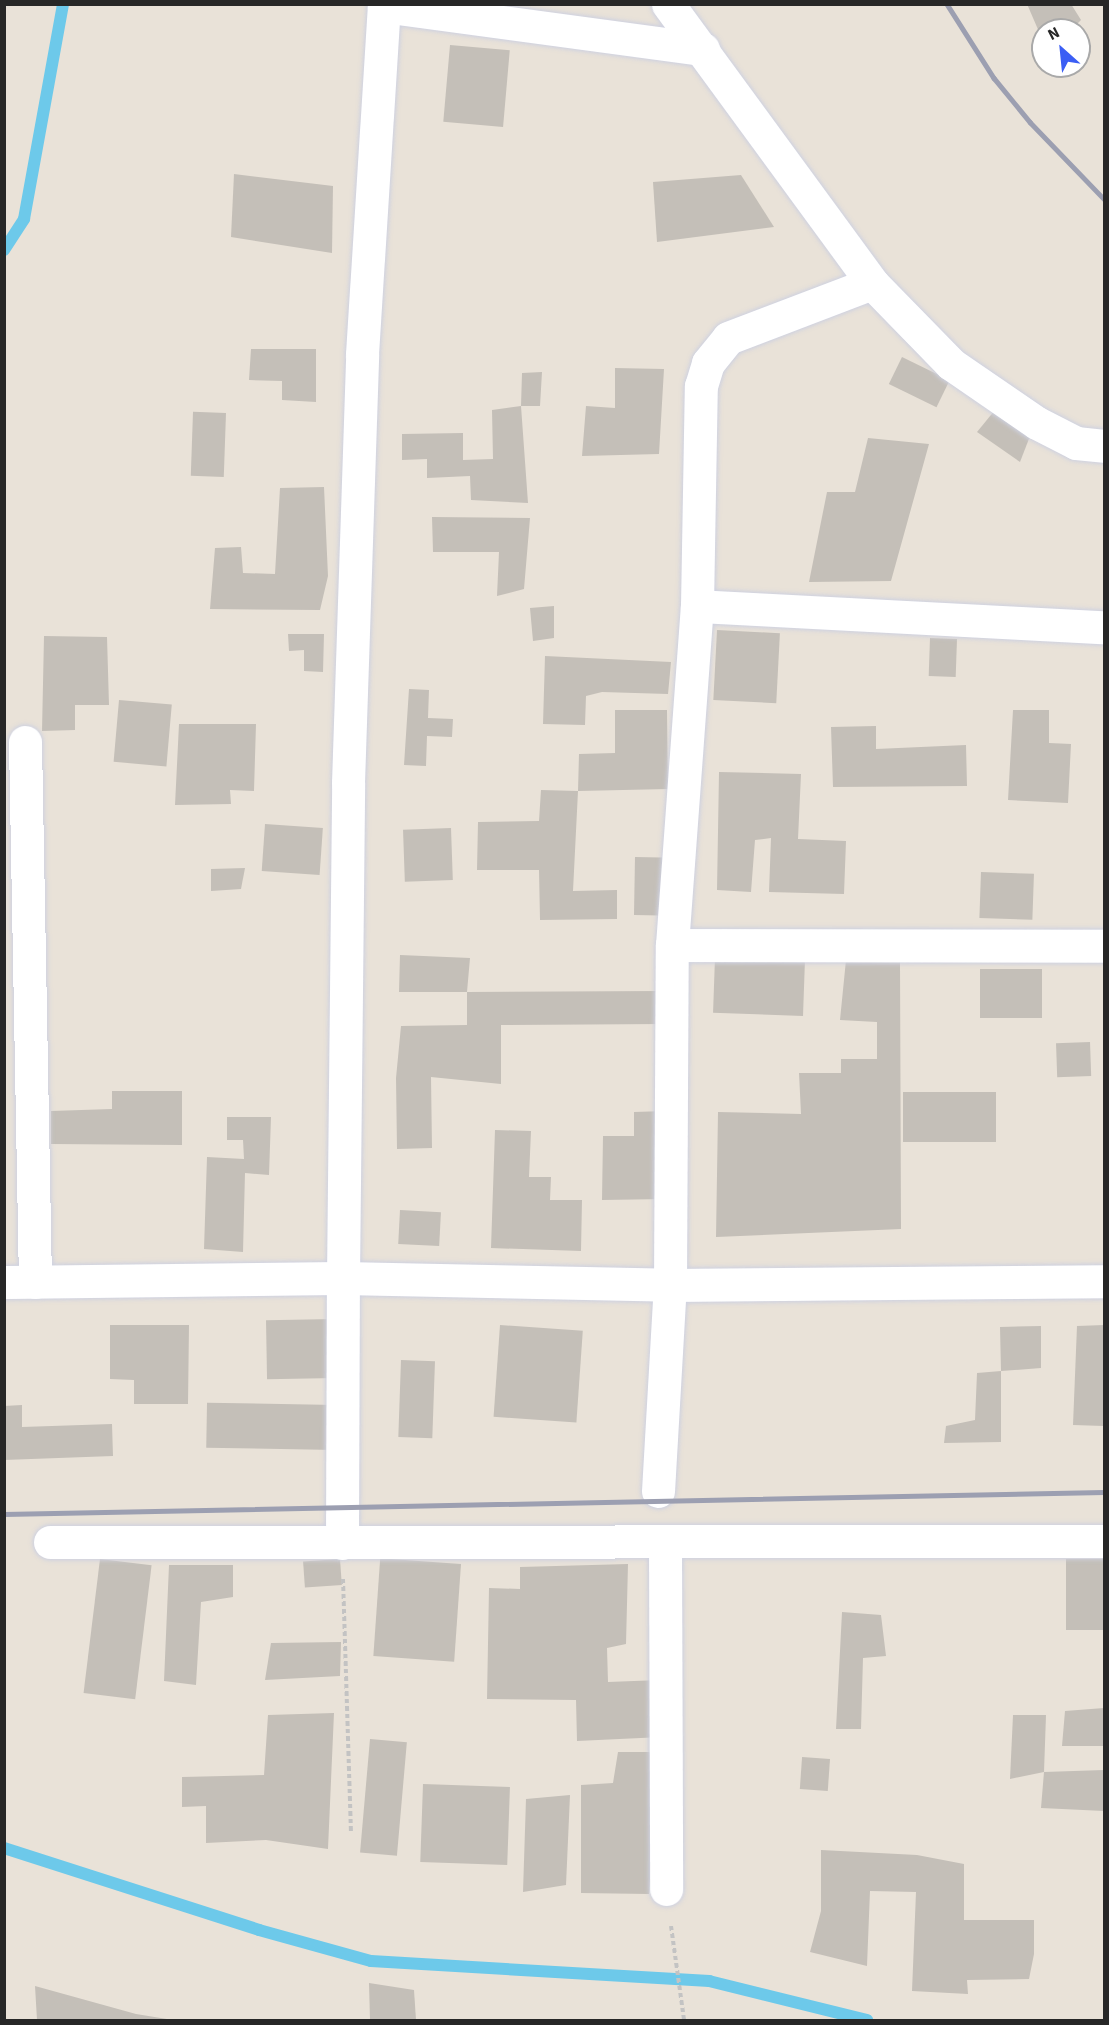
<!DOCTYPE html>
<style>
body{margin:0}
#map{position:relative;width:1109px;height:2025px;overflow:hidden;background:#e9e2d8;font-family:"Source Sans 3",sans-serif}
div>[style]{position:absolute}
.stream>*{height:12px;margin:-6px;padding:0 6px;transform-origin:6px;border-radius:6px;background:#6dc9ea}
.building>*{inset:0;background:#c4bfb8;transform-origin:0 0}
.path>*{height:4px;margin-top:-2px;transform-origin:0;background:repeating-linear-gradient(90deg,#c3c3c3 0 4.5px,transparent 0 7.5px)}
.roads{filter:drop-shadow(0 0 2px #ced1e0) drop-shadow(0 0 2px #ced1e0)}
.minor>*{height:33px;margin:-16.5px;padding:0 16.5px;transform-origin:16.5px;border-radius:16.5px;background:#fff}
.rail>*{height:4.5px;margin:-2.25px;padding:0 2.25px;transform-origin:2.25px;border-radius:2.25px;background:#9c9fb1}
span{translate:-50% -50%;white-space:nowrap;text-align:center;line-height:1.15;-webkit-text-stroke:5px #fff;paint-order:stroke}
.frame{position:absolute;inset:0;border:6px solid #272727;pointer-events:none}
.north{position:absolute;left:1031px;top:18px;width:60px;height:60px;box-sizing:border-box;background:#fff;border:2px solid #a9a9a9;border-radius:50%;rotate:333deg;font-size:16px;font-weight:700;line-height:24px;text-align:center;color:#272727}
.north::after{content:'';display:block;margin:auto;width:21px;height:27px;background:#3b5ef4;clip-path:polygon(50% 0,100% 100%,50% 72%,0 100%)}
</style>
<div id="map">
<div class="stream">
<i style="left:4px;top:250px;width:37px;rotate:-57deg"></i>
<i style="left:24px;top:219px;width:219px;rotate:-79.7deg"></i>
<i style="left:4px;top:1848px;width:268px;rotate:17.8deg"></i>
<i style="left:259px;top:1930px;width:116px;rotate:15.5deg"></i>
<i style="left:371px;top:1961px;width:339px;rotate:3.4deg"></i>
<i style="left:709px;top:1981px;width:163px;rotate:13.9deg"></i>
</div>
<div class="building">
<i style="clip-path:polygon(1027px 4px,1071px 4px,1081px 20px,1071px 30px,1043px 30px,1043px 41px)"></i>
<i style="left:450px;top:45px;width:60px;height:77px;rotate:5deg"></i>
<i style="clip-path:polygon(234px 174px,333px 186px,332px 253px,231px 237px)"></i>
<i style="clip-path:polygon(741px 175px,774px 227px,657px 242px,653px 182px)"></i>
<i style="clip-path:polygon(251px 349px,316px 349px,316px 402px,282px 400px,282px 381px,249px 380px)"></i>
<i style="left:902px;top:357px;width:53px;height:30px;rotate:26deg"></i>
<i style="clip-path:polygon(615px 368px,664px 369px,659px 454px,582px 456px,586px 406px,615px 408px)"></i>
<i style="clip-path:polygon(542px 372px,540px 406px,521px 406px,528px 503px,471px 500px,470px 476px,427px 478px,427px 459px,402px 460px,402px 434px,463px 433px,463px 460px,493px 459px,492px 410px,521px 406px,522px 373px)"></i>
<i style="clip-path:polygon(995px 410px,1032px 431px,1020px 462px,977px 432px)"></i>
<i style="left:226px;top:413px;width:64px;height:33px;rotate:92deg"></i>
<i style="clip-path:polygon(868px 438px,929px 444px,891px 581px,809px 582px,827px 492px,855px 492px)"></i>
<i style="clip-path:polygon(324px 487px,328px 576px,320px 610px,210px 609px,215px 548px,241px 547px,243px 573px,275px 574px,280px 488px)"></i>
<i style="clip-path:polygon(432px 517px,530px 518px,524px 589px,497px 596px,499px 552px,433px 552px)"></i>
<i style="clip-path:polygon(554px 606px,554px 638px,533px 641px,530px 608px)"></i>
<i style="left:717px;top:630px;width:63px;height:70px;rotate:3deg"></i>
<i style="clip-path:polygon(288px 634px,324px 634px,323px 672px,304px 671px,304px 650px,289px 651px)"></i>
<i style="clip-path:polygon(44px 636px,107px 637px,109px 705px,75px 705px,75px 730px,42px 731px)"></i>
<i style="left:957px;top:639px;width:38px;height:27px;rotate:92deg"></i>
<i style="clip-path:polygon(545px 656px,671px 662px,668px 694px,602px 692px,586px 696px,585px 725px,543px 724px)"></i>
<i style="clip-path:polygon(409px 689px,429px 690px,428px 718px,453px 719px,452px 737px,427px 736px,426px 766px,404px 765px)"></i>
<i style="left:119px;top:700px;width:53px;height:62px;rotate:5deg"></i>
<i style="clip-path:polygon(615px 710px,667px 710px,668px 789px,578px 791px,573px 891px,617px 890px,617px 919px,540px 920px,539px 870px,477px 870px,478px 822px,539px 821px,541px 790px,578px 791px,579px 754px,615px 753px)"></i>
<i style="clip-path:polygon(1013px 710px,1049px 710px,1049px 743px,1071px 744px,1068px 803px,1008px 800px)"></i>
<i style="clip-path:polygon(179px 724px,256px 724px,254px 791px,230px 790px,231px 804px,175px 805px)"></i>
<i style="clip-path:polygon(876px 726px,876px 749px,966px 745px,967px 786px,833px 787px,831px 727px)"></i>
<i style="clip-path:polygon(719px 772px,801px 774px,798px 839px,846px 841px,844px 894px,769px 892px,771px 838px,755px 840px,751px 892px,717px 890px)"></i>
<i style="left:265px;top:824px;width:58px;height:47px;rotate:4deg"></i>
<i style="left:451px;top:828px;width:52px;height:48px;rotate:88deg"></i>
<i style="left:635px;top:857px;width:40px;height:58px;rotate:1deg"></i>
<i style="clip-path:polygon(245px 868px,241px 889px,211px 891px,211px 869px)"></i>
<i style="left:981px;top:872px;width:53px;height:46px;rotate:2deg"></i>
<i style="clip-path:polygon(400px 955px,470px 958px,467px 992px,664px 991px,664px 1024px,501px 1025px,501px 1084px,431px 1077px,432px 1148px,397px 1149px,396px 1078px,401px 1026px,467px 1025px,467px 992px,399px 992px)"></i>
<i style="left:805px;top:959px;width:57px;height:90px;rotate:92deg"></i>
<i style="clip-path:polygon(846px 960px,900px 961px,901px 1229px,716px 1237px,718px 1112px,801px 1114px,799px 1073px,841px 1073px,841px 1059px,877px 1059px,877px 1022px,840px 1020px)"></i>
<i style="left:980px;top:969px;width:62px;height:49px"></i>
<i style="left:1090px;top:1042px;width:34px;height:34px;rotate:88deg"></i>
<i style="clip-path:polygon(112px 1091px,182px 1091px,182px 1145px,51px 1144px,51px 1111px,112px 1109px)"></i>
<i style="left:996px;top:1092px;width:50px;height:93px;rotate:90deg"></i>
<i style="clip-path:polygon(666px 1111px,666px 1199px,602px 1200px,603px 1136px,634px 1136px,634px 1112px)"></i>
<i style="clip-path:polygon(227px 1117px,271px 1117px,269px 1175px,245px 1173px,243px 1252px,204px 1249px,207px 1157px,244px 1159px,243px 1140px,227px 1140px)"></i>
<i style="clip-path:polygon(495px 1130px,531px 1131px,529px 1177px,551px 1177px,550px 1200px,582px 1200px,581px 1251px,491px 1248px)"></i>
<i style="left:400px;top:1210px;width:41px;height:34px;rotate:3deg"></i>
<i style="left:335px;top:1319px;width:59px;height:69px;rotate:89deg"></i>
<i style="clip-path:polygon(110px 1325px,189px 1325px,188px 1404px,134px 1404px,134px 1380px,110px 1379px)"></i>
<i style="left:500px;top:1325px;width:83px;height:92px;rotate:4deg"></i>
<i style="clip-path:polygon(1104px 1325px,1104px 1426px,1073px 1425px,1077px 1326px)"></i>
<i style="clip-path:polygon(1041px 1326px,1041px 1368px,1001px 1371px,1001px 1442px,944px 1443px,946px 1426px,975px 1420px,977px 1373px,1001px 1371px,1000px 1327px)"></i>
<i style="left:401px;top:1360px;width:34px;height:77px;rotate:2deg"></i>
<i style="clip-path:polygon(22px 1405px,22px 1427px,112px 1424px,113px 1456px,4px 1460px,4px 1406px)"></i>
<i style="left:336px;top:1405px;width:45px;height:129px;rotate:91deg"></i>
<i style="left:100px;top:1559px;width:52px;height:135px;rotate:7deg"></i>
<i style="left:340px;top:1559px;width:26px;height:37px;rotate:86deg"></i>
<i style="left:1104px;top:1559px;width:71px;height:38px;rotate:90deg"></i>
<i style="left:461px;top:1564px;width:98px;height:81px;rotate:94deg"></i>
<i style="clip-path:polygon(628px 1564px,626px 1644px,607px 1648px,608px 1682px,660px 1680px,662px 1737px,577px 1741px,576px 1700px,487px 1699px,489px 1588px,520px 1589px,520px 1567px)"></i>
<i style="clip-path:polygon(169px 1565px,233px 1565px,233px 1597px,201px 1602px,196px 1685px,164px 1681px)"></i>
<i style="clip-path:polygon(842px 1612px,881px 1615px,886px 1656px,863px 1658px,861px 1729px,836px 1729px)"></i>
<i style="clip-path:polygon(341px 1642px,340px 1676px,265px 1680px,271px 1643px)"></i>
<i style="clip-path:polygon(1104px 1708px,1104px 1746px,1062px 1746px,1065px 1711px)"></i>
<i style="clip-path:polygon(334px 1713px,328px 1849px,266px 1840px,206px 1843px,206px 1806px,182px 1807px,182px 1777px,264px 1775px,268px 1715px)"></i>
<i style="clip-path:polygon(1013px 1715px,1046px 1715px,1044px 1772px,1010px 1779px)"></i>
<i style="left:370px;top:1739px;width:37px;height:114px;rotate:5deg"></i>
<i style="clip-path:polygon(618px 1752px,658px 1752px,649px 1894px,581px 1893px,581px 1785px,613px 1783px)"></i>
<i style="left:830px;top:1759px;width:32px;height:28px;rotate:94deg"></i>
<i style="clip-path:polygon(1104px 1770px,1104px 1811px,1041px 1808px,1044px 1772px)"></i>
<i style="left:423px;top:1784px;width:87px;height:78px;rotate:2deg"></i>
<i style="clip-path:polygon(570px 1795px,566px 1885px,523px 1892px,526px 1799px)"></i>
<i style="clip-path:polygon(821px 1850px,917px 1855px,964px 1864px,964px 1920px,1034px 1920px,1034px 1954px,1029px 1979px,967px 1980px,968px 1994px,912px 1991px,916px 1892px,870px 1891px,867px 1966px,810px 1952px,821px 1911px)"></i>
<i style="clip-path:polygon(369px 1983px,414px 1990px,416px 2020px,370px 2020px)"></i>
<i style="clip-path:polygon(35px 1986px,136px 2014px,173px 2020px,37px 2020px)"></i>
</div>
<div class="path">
<i style="left:343px;top:1579px;width:254px;rotate:88.2deg"></i>
<i style="left:671px;top:1926px;width:95px;rotate:82.1deg"></i>
</div>
<div class="roads">
<div class="minor">
<i style="left:668px;top:4px;width:346px;rotate:53.8deg"></i>
<i style="left:872px;top:283px;width:113px;rotate:45.7deg"></i>
<i style="left:951px;top:364px;width:104px;rotate:34.5deg"></i>
<i style="left:1037px;top:423px;width:44px;rotate:27.1deg"></i>
<i style="left:1076px;top:443px;width:28px;rotate:6deg"></i>
<i style="left:384px;top:6px;width:322px;rotate:7.7deg"></i>
<i style="left:697px;top:606px;width:408px;rotate:3deg"></i>
<i style="left:25px;top:742px;width:540px;rotate:88.94deg"></i>
<i style="left:672px;top:945px;width:432px;rotate:0.1deg"></i>
<i style="left:4px;top:1282px;width:339px;rotate:-0.7deg"></i>
<i style="left:343px;top:1278px;width:495px;rotate:-89.4deg"></i>
<i style="left:348px;top:783px;width:429px;rotate:-88.1deg"></i>
<i style="left:362px;top:354px;width:351px;rotate:-86.4deg"></i>
<i style="left:658px;top:1491px;width:206px;rotate:-86.7deg"></i>
<i style="left:670px;top:1285px;width:340px;rotate:-89.7deg"></i>
<i style="left:672px;top:945px;width:340px;rotate:-85.8deg"></i>
<i style="left:697px;top:606px;width:220px;rotate:-89deg"></i>
<i style="left:701px;top:386px;width:24px;rotate:-73deg"></i>
<i style="left:708px;top:363px;width:32px;rotate:-51deg"></i>
<i style="left:728px;top:338px;width:154px;rotate:-20.9deg"></i>
<i style="left:50px;top:1542px;width:1054px;rotate:-0.05deg"></i>
<i style="left:342px;top:1543px;width:265px;rotate:-89.8deg"></i>
<i style="left:343px;top:1278px;width:327px;rotate:1.2deg"></i>
<i style="left:670px;top:1285px;width:434px;rotate:-0.5deg"></i>
<i style="left:665px;top:1543px;width:346px;rotate:89.8deg"></i>
</div>
</div>
<div class="rail">
<i style="left:947px;top:4px;width:88px;rotate:57.6deg"></i>
<i style="left:994px;top:78px;width:57px;rotate:50.7deg"></i>
<i style="left:1030px;top:122px;width:107px;rotate:46.1deg"></i>
<i style="left:4px;top:1514px;width:1100px;rotate:-1.15deg"></i>
</div>
<div class="frame"></div>
<div class="north">N</div>
</div>
